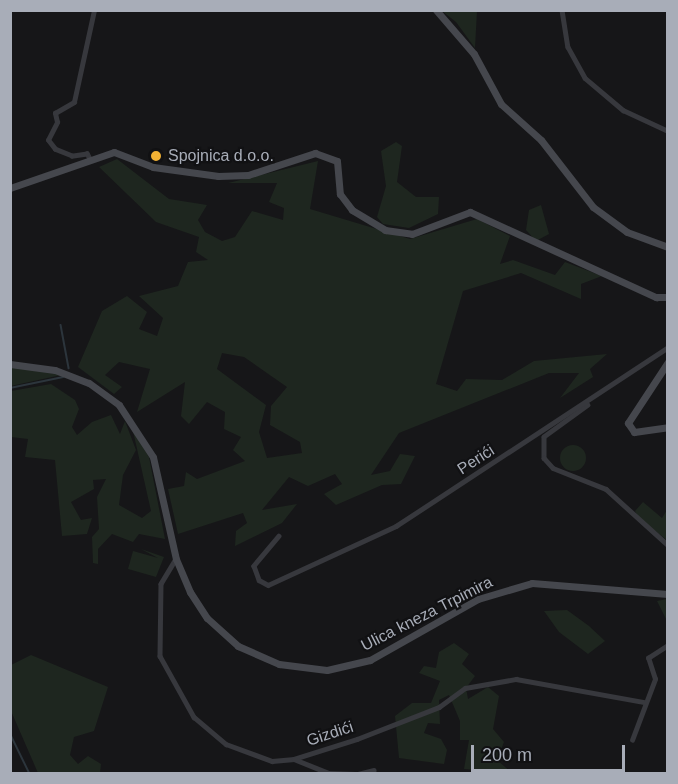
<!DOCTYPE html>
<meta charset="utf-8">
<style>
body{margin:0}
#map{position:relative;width:678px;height:784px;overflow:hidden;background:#161618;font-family:Arial,sans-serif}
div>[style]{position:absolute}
.green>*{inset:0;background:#1e261f}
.round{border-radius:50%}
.stream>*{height:1.5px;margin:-0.75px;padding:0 0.75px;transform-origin:0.75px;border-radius:0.75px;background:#2c353c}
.street>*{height:4.5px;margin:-2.25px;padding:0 2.25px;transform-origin:2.25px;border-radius:2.25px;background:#37383d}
.secondary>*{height:7px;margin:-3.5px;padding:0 3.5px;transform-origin:3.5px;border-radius:3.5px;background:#45474d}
.dots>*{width:16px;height:16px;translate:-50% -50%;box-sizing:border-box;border:3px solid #111113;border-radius:50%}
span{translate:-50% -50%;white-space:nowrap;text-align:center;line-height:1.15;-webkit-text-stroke:4.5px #111113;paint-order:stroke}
.poi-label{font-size:16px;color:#a8adb8}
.left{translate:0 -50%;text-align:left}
.street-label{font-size:16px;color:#a8adb8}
.frame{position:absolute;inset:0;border:12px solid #a8adb8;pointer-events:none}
.scale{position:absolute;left:471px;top:745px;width:154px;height:27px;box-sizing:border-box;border:3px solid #a8adb8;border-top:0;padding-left:8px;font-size:18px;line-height:21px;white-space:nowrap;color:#a8adb8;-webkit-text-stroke:4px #111113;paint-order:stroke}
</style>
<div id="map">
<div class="green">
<i style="clip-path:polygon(442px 11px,477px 11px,475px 48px,456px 22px)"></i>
<i style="clip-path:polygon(396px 142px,402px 146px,397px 182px,416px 197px,439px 197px,438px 214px,409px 228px,383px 224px,377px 217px,386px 186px,381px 151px)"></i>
<i style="clip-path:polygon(evenodd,117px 159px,169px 199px,207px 205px,198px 220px,205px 232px,222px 241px,235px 237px,252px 211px,283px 220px,284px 208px,269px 202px,277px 183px,228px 183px,318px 161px,310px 209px,410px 239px,477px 219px,510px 236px,500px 264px,513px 260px,555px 275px,565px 262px,602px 276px,581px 284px,581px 299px,521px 273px,463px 291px,436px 384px,457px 391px,466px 379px,502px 380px,534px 361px,607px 354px,590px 369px,593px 377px,560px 398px,579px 373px,549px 373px,399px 433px,371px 475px,390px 471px,400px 454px,415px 456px,401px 484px,382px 485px,336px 505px,324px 494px,342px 484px,335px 474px,308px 486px,289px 477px,262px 510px,297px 504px,282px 523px,235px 546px,236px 531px,247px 523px,243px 513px,178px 534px,168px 489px,184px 486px,186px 472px,197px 479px,245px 461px,233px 450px,241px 437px,224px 429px,225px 412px,207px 402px,189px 424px,181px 416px,185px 382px,137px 412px,150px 369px,119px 362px,105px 375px,122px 387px,114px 394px,78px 367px,102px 311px,127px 296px,147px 312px,139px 329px,157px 336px,163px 318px,139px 296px,178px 286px,188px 262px,208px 260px,196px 252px,199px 237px,156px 222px,99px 167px,117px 159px,222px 353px,244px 357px,287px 387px,271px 406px,270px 425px,300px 442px,302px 453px,267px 458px,259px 432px,266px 405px,217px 369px,222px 353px)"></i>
<i style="clip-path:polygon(541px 205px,549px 234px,536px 241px,526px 230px,529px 210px)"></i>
<i style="clip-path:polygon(10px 367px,20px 367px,61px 375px,11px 386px)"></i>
<i style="clip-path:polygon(51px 384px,75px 400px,79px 409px,72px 427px,77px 435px,92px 422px,111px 415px,120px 434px,125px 421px,136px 450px,123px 475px,119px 505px,142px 518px,151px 511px,133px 431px,149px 457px,165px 539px,139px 534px,133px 542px,112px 534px,98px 549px,98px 564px,93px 563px,92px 537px,99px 529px,97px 497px,106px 479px,93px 480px,94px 489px,71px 502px,81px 520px,92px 518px,87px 534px,62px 536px,55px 460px,25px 457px,28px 439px,11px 437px,11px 391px)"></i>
<i class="round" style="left:560px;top:445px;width:26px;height:26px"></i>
<i style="clip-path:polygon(643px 502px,662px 518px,667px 510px,667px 540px,639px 519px,635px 511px)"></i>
<i style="clip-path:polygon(141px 549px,164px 557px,156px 577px,128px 569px,133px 551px,158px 558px)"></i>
<i style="clip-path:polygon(667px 599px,668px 599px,667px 621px,657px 601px)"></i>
<i style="clip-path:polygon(567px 610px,589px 626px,605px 641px,588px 654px,559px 632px,544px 611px)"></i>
<i style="clip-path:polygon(454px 643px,469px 654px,462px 664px,475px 676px,466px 688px,468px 699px,488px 687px,499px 696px,493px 729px,504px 742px,497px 760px,512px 773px,464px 769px,469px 740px,460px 740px,460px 721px,449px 695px,439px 700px,440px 724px,428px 723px,424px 733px,441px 739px,447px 750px,444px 764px,399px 758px,395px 716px,412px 703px,431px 703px,440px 681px,419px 673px,424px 666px,436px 668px,439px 652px)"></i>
<i style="clip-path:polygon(31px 655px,108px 687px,94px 731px,74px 737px,70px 755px,78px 764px,88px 756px,101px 764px,100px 773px,38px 773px,11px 711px,11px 665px)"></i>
</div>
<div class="stream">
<i style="left:61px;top:325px;width:44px;rotate:79.5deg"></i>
<i style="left:10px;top:388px;width:54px;rotate:-11.7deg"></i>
<i style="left:10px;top:733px;width:46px;rotate:64deg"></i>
</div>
<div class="street">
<i style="left:562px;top:10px;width:37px;rotate:81deg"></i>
<i style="left:568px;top:47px;width:35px;rotate:61deg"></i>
<i style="left:585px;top:78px;width:50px;rotate:40.1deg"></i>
<i style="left:623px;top:110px;width:50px;rotate:25deg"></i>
<i style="left:90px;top:160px;width:7px;rotate:-117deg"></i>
<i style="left:87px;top:154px;width:15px;rotate:172deg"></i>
<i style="left:72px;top:156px;width:18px;rotate:-158deg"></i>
<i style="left:55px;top:149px;width:11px;rotate:-128deg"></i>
<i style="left:48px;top:140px;width:20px;rotate:-63deg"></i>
<i style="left:57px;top:122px;width:9px;rotate:-103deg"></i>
<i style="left:55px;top:113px;width:22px;rotate:-30deg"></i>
<i style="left:74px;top:102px;width:94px;rotate:-77.7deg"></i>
<i style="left:588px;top:405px;width:54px;rotate:144deg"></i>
<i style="left:544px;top:437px;width:21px;rotate:90deg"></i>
<i style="left:544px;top:458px;width:13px;rotate:48deg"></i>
<i style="left:553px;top:468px;width:57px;rotate:21.6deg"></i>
<i style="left:606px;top:489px;width:84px;rotate:42.1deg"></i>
<i style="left:279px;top:536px;width:39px;rotate:130deg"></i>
<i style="left:254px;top:566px;width:15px;rotate:70deg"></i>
<i style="left:259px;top:580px;width:10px;rotate:29deg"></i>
<i style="left:268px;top:585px;width:141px;rotate:-24.7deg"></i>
<i style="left:396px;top:526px;width:326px;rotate:-33.3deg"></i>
<i style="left:176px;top:559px;width:29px;rotate:121deg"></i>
<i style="left:161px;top:584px;width:72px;rotate:90.8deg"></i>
<i style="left:160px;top:656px;width:70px;rotate:60.9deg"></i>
<i style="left:194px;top:717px;width:42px;rotate:40.2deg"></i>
<i style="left:226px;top:744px;width:49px;rotate:20.3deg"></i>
<i style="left:272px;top:761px;width:22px;rotate:-5deg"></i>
<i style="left:294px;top:759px;width:66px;rotate:-17.6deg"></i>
<i style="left:357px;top:739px;width:88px;rotate:-21.3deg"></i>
<i style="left:439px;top:707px;width:32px;rotate:-36deg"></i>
<i style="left:465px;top:688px;width:52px;rotate:-10deg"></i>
<i style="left:516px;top:679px;width:130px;rotate:10.2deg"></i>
<i style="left:632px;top:740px;width:65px;rotate:-69.3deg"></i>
<i style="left:655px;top:679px;width:22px;rotate:-108deg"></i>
<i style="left:648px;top:658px;width:24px;rotate:-33deg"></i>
<i style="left:294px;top:759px;width:38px;rotate:22deg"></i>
<i style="left:329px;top:773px;width:26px;rotate:2deg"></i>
<i style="left:358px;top:774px;width:16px;rotate:-14deg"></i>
</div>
<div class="secondary">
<i style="left:436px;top:10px;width:58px;rotate:49.2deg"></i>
<i style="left:474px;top:54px;width:57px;rotate:61.6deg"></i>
<i style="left:501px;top:104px;width:54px;rotate:42deg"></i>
<i style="left:541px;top:140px;width:85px;rotate:52.2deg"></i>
<i style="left:593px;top:207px;width:42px;rotate:36.3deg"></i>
<i style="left:627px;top:232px;width:44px;rotate:20.1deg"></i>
<i style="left:10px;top:188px;width:110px;rotate:-19.1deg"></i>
<i style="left:114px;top:152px;width:42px;rotate:21deg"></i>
<i style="left:153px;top:167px;width:66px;rotate:7.9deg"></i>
<i style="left:218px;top:176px;width:30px;rotate:-2deg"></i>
<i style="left:248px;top:175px;width:71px;rotate:-18.2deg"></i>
<i style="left:315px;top:153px;width:23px;rotate:20deg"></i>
<i style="left:337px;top:161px;width:33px;rotate:85deg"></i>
<i style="left:340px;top:194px;width:20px;rotate:53deg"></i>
<i style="left:352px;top:210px;width:39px;rotate:31deg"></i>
<i style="left:385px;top:230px;width:27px;rotate:8deg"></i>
<i style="left:412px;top:234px;width:62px;rotate:-20.8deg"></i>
<i style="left:470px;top:212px;width:205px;rotate:24.6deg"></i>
<i style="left:656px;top:297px;width:12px"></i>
<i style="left:668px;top:362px;width:73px;rotate:123.3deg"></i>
<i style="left:628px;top:423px;width:11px;rotate:56deg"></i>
<i style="left:634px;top:432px;width:34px;rotate:-8deg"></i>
<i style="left:10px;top:364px;width:45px;rotate:7.6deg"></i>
<i style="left:55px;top:370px;width:36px;rotate:21deg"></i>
<i style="left:89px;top:383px;width:37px;rotate:36deg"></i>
<i style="left:119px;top:405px;width:62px;rotate:56.8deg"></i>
<i style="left:153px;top:457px;width:105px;rotate:77.3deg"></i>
<i style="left:176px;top:559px;width:36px;rotate:67deg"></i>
<i style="left:190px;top:592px;width:31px;rotate:57deg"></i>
<i style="left:207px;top:618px;width:42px;rotate:42.1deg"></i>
<i style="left:238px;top:646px;width:45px;rotate:23.7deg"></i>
<i style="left:279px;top:664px;width:48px;rotate:7.1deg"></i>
<i style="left:327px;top:670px;width:44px;rotate:-13.1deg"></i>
<i style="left:370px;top:660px;width:124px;rotate:-29.5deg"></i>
<i style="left:478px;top:599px;width:56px;rotate:-16.5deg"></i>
<i style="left:532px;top:583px;width:136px;rotate:4.6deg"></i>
</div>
<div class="dots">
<i style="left:156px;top:156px;background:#f2b134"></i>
</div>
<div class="poi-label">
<span class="left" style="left:168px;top:156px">Spojnica d.o.o.</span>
</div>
<div class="street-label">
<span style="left:476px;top:460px;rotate:-33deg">Perići</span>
<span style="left:427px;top:614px;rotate:-27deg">Ulica kneza Trpimira</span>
<span style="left:330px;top:734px;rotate:-18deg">Gizdići</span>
</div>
<div class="frame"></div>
<div class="scale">200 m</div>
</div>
